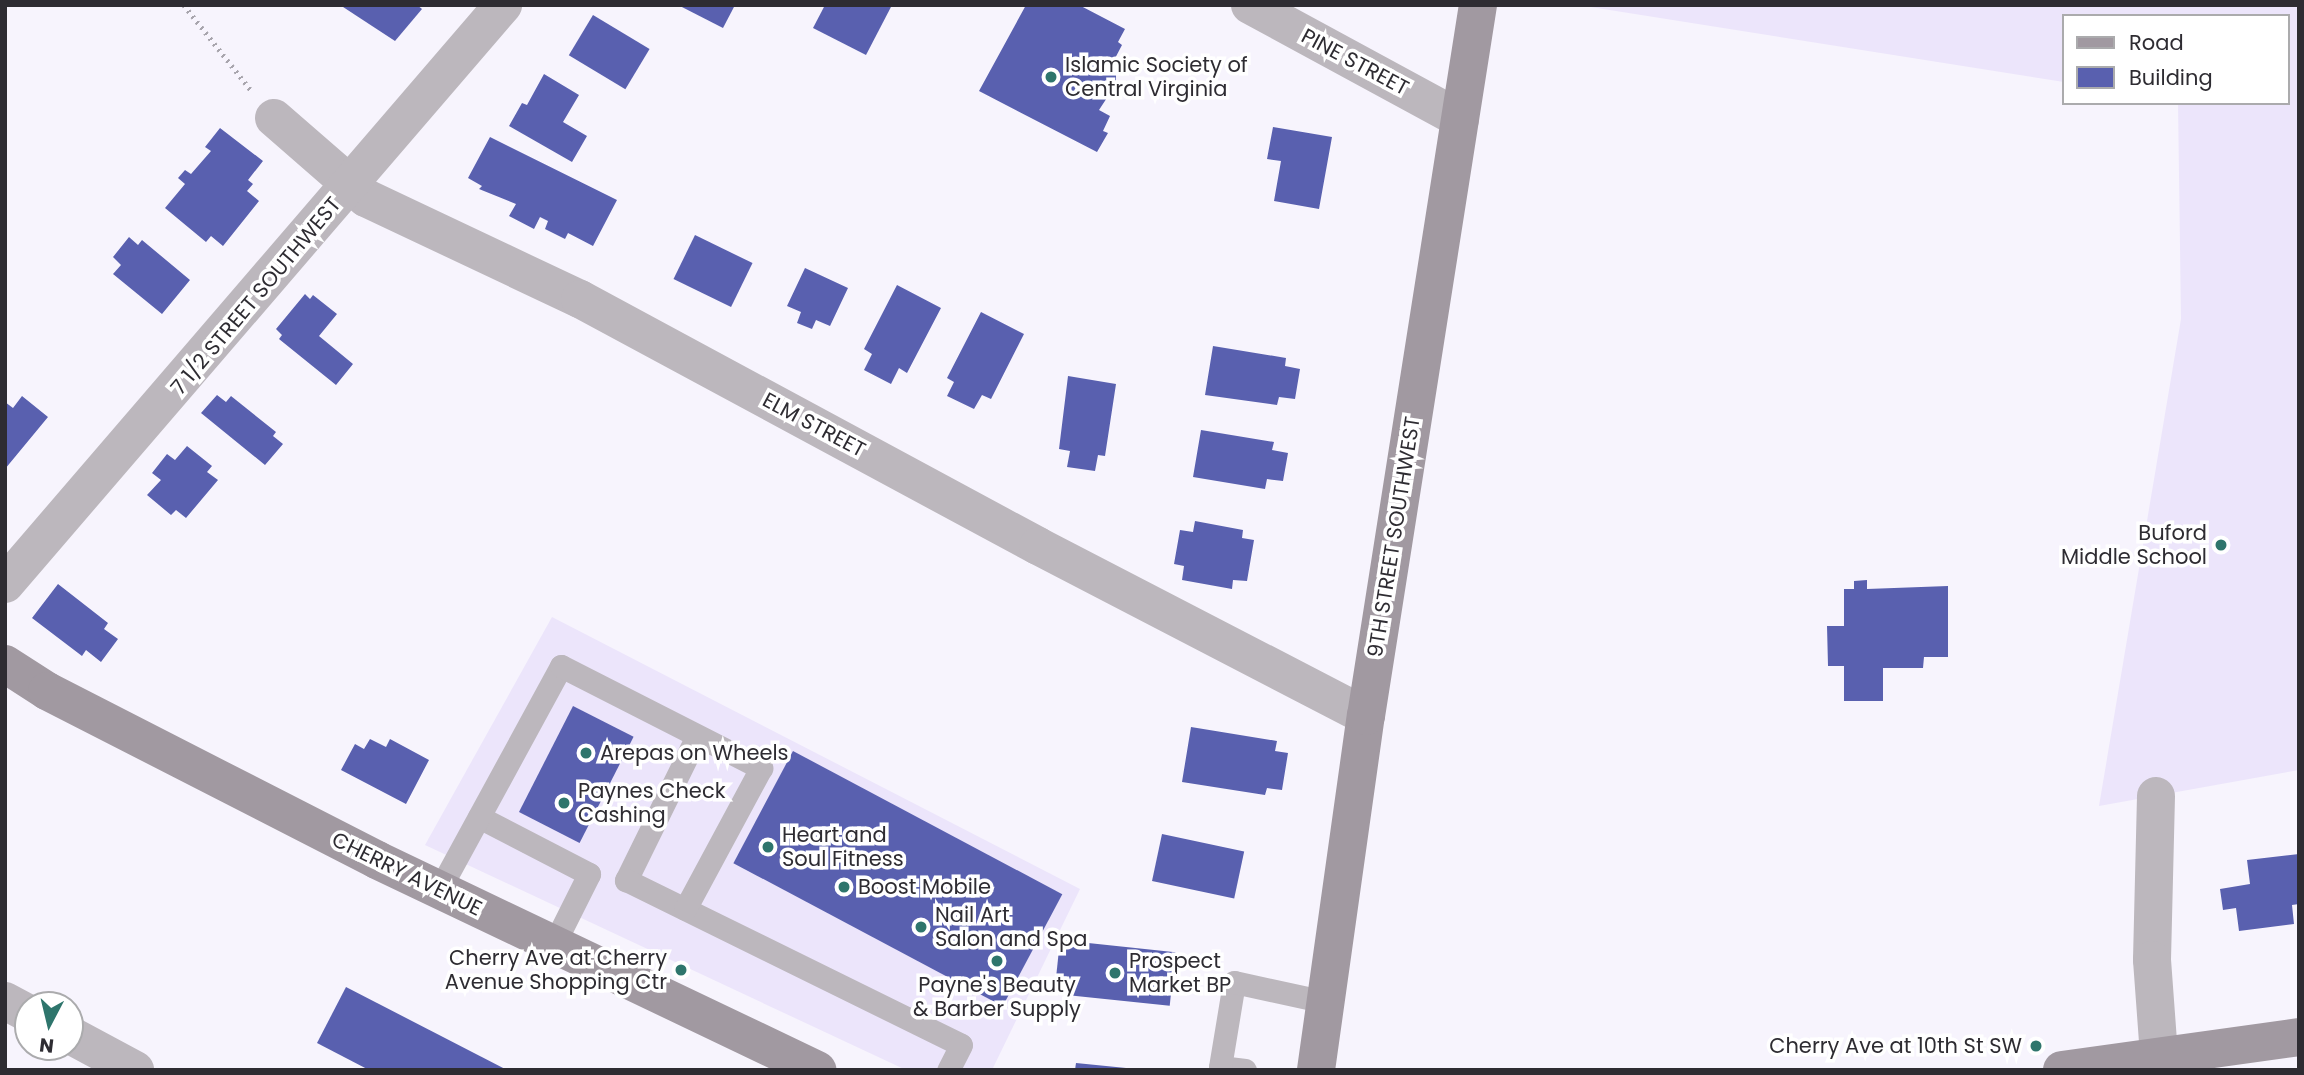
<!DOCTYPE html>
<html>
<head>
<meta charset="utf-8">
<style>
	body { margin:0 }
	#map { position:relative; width:2304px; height:1075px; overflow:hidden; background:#f7f4fd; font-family:Poppins,sans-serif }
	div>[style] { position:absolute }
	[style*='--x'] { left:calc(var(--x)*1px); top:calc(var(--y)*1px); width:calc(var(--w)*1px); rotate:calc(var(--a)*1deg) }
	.built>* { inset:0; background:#ece5fb }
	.building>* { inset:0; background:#5960af; transform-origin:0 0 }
	.path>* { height:4.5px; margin-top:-2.25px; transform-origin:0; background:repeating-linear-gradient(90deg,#a8a5ad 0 2px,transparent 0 7px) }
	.lane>* { height:23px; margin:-11.5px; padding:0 11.5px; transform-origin:11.5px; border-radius:11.5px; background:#bcb7bd }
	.street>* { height:38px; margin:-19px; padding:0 19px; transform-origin:19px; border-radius:19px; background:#bcb7bd }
	.secondary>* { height:38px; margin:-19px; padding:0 19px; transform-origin:19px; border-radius:19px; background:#a199a1 }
	.dots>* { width:19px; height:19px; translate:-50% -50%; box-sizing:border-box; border:4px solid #fff; border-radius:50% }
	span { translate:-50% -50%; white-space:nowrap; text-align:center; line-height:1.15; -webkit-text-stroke:7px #fff; paint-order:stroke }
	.street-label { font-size:21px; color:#2e2c32 }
	.poi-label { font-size:21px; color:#2e2c32 }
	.left { translate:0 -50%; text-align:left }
	.right { translate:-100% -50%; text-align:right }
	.frame { position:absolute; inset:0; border:7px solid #2e2c32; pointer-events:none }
	.legend { position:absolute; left:2062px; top:14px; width:228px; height:91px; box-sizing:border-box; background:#fff; border:2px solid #ababad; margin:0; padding:9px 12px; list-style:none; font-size:21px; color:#2e2c32 }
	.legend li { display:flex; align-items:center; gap:14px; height:35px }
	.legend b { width:35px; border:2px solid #ababad }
	.north { position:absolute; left:14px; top:991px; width:70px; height:70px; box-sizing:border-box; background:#fff; border:2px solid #ababad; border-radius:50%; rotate:187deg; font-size:19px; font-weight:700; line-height:28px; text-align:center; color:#2e2c32 }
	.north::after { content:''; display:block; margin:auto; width:24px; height:32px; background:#2e756c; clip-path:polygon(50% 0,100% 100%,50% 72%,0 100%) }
</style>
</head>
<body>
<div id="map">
	<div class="built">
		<div style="clip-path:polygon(1578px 5px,2299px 5px,2299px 770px,2099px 806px,2181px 319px,2178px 103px,2288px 103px,2288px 16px,2064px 16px,2064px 82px)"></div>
		<div style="clip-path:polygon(552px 617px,1080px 889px,992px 1070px,906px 1070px,425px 845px)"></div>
	</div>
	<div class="building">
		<div style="clip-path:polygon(340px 5px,417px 5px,422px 9px,395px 41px)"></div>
		<div style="clip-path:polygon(678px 5px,735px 5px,723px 28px)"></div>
		<div style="clip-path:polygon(825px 5px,892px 5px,866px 55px,813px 28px)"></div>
		<div style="clip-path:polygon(1026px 5px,1079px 5px,1125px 29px,1118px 42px,1122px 45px,1110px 68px,1116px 71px,1116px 84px,1099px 110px,1110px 116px,1103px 131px,1108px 133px,1097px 152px,979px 91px)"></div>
		<div style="left:593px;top:15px;width:66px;height:47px;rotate:31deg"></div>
		<div style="clip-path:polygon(544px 74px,579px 95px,563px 122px,587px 136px,572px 162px,509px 126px,522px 103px,527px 105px)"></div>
		<div style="clip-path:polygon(1273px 127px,1332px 137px,1319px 209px,1274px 201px,1281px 161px,1267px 159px)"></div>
		<div style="clip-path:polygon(220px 128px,263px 161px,248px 180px,253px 184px,247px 191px,259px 201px,223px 246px,211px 236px,206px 242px,165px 208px,185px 184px,178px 178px,185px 170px,191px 174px,211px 151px,205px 147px)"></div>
		<div style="clip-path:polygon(490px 137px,617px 200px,593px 246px,568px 233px,565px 239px,545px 229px,548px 221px,540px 217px,534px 229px,509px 216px,516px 204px,479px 189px,482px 186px,468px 178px)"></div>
		<div style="left:695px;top:235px;width:64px;height:49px;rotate:26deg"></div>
		<div style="clip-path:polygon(129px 237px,138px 245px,142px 240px,190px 280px,162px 314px,113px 274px,121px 265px,113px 257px)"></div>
		<div style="clip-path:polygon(805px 268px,848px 288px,830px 326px,816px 320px,812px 329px,797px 323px,801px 312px,787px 306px)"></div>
		<div style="clip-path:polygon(897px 285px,941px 308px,907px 373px,899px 368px,891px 384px,864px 370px,872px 354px,864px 349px)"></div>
		<div style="clip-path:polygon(305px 294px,310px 299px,313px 295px,337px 314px,319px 336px,353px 364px,336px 385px,279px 339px,282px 335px,276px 329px)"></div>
		<div style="clip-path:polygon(981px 312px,1024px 334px,991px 399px,982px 395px,974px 409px,947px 396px,954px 382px,947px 378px)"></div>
		<div style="clip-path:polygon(1213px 346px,1286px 358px,1285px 366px,1300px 369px,1295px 399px,1279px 397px,1277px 405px,1205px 395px)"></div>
		<div style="clip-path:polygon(1068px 376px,1116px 384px,1105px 456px,1098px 455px,1095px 471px,1067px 467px,1070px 451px,1059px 449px)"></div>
		<div style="clip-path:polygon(217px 395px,226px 402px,231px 396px,276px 432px,273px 436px,283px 444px,265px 465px,201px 413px)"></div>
		<div style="clip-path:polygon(22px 396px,48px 417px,5px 469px,5px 402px,13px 408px)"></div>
		<div style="clip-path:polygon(1201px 430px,1274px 442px,1272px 450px,1288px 453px,1283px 481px,1267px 479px,1265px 489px,1193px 477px)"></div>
		<div style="clip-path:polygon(187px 446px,212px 466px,207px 472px,218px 480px,186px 518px,176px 510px,171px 515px,147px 495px,161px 480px,152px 473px,167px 454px,175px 460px)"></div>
		<div style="clip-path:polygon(1195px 521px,1243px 530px,1242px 538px,1254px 540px,1247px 581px,1233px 580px,1232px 589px,1182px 580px,1184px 566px,1174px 564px,1180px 530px,1193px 532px)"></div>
		<div style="clip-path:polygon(1867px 580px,1867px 589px,1948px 586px,1948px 657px,1924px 657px,1923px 668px,1883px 668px,1883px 701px,1844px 701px,1844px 666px,1828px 666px,1827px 626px,1844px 626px,1844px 589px,1854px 589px,1854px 581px)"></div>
		<div style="clip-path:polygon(58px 584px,108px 623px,104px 629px,118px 639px,101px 662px,86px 650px,82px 656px,32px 618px)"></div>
		<div style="left:573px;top:706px;width:68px;height:119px;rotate:27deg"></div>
		<div style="clip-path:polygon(1191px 727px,1277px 741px,1275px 751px,1288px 753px,1282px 790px,1267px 788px,1265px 795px,1182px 782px)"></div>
		<div style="clip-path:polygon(370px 739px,386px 747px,390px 739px,429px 760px,406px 804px,341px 770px,355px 744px,364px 749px)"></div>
		<div style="left:793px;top:751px;width:305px;height:127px;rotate:28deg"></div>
		<div style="left:1162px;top:834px;width:84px;height:48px;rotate:12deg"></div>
		<div style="clip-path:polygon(2299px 854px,2299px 904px,2292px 905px,2294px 924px,2239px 931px,2236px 908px,2223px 910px,2220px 889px,2250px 884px,2247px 860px)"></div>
		<div style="left:1060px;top:940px;width:116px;height:54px;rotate:6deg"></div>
		<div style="clip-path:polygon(346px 987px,507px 1070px,369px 1070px,317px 1043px)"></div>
		<div style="clip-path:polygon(1076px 1063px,1126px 1068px,1126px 1070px,1075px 1070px)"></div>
	</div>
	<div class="path">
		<div style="--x:184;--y:5;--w:108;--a:51.8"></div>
	</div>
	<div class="lane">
		<div style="--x:697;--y:736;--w:161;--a:116.2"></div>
		<div style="--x:626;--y:880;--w:373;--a:26.2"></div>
		<div style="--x:961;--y:1045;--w:28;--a:117"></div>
		<div style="--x:479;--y:817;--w:124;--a:27.4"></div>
		<div style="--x:589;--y:874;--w:80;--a:116.6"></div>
		<div style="--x:439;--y:890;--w:255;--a:-61.4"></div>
		<div style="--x:561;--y:666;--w:225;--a:27"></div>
		<div style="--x:761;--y:768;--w:160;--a:118.3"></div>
		<div style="--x:1245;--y:1070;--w:25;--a:-173"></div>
		<div style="--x:1220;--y:1067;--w:86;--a:-80.6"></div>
		<div style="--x:1234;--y:982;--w:94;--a:12.3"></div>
	</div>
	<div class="street">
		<div style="--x:1250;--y:5;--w:239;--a:28.5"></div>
		<div style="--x:274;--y:118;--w:122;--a:41"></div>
		<div style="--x:366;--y:198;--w:237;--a:25.3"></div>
		<div style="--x:580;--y:299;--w:520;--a:28.34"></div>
		<div style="--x:1038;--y:546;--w:369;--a:27.4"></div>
		<div style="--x:5;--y:584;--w:764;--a:-49.3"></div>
		<div style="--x:2156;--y:796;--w:164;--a:91.4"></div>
		<div style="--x:2152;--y:960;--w:110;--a:85.8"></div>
		<div style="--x:5;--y:1001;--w:26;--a:28"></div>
		<div style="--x:70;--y:1035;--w:74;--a:28.3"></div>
	</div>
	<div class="secondary">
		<div style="--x:5;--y:664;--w:50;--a:32.7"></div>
		<div style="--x:47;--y:691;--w:371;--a:27.1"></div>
		<div style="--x:377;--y:860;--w:488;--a:25.5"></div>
		<div style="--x:1316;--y:1070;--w:358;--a:-82"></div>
		<div style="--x:1366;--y:716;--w:720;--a:-81.05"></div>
		<div style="--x:2062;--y:1070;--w:239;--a:-7.9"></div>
	</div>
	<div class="dots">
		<div style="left:1051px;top:77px;background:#2e756c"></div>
		<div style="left:2221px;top:545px;background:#2e756c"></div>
		<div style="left:586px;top:753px;background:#2e756c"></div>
		<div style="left:564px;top:803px;background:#2e756c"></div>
		<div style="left:768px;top:847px;background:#2e756c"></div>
		<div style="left:844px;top:887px;background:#2e756c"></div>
		<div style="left:921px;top:927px;background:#2e756c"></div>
		<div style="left:997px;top:961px;background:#2e756c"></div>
		<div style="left:681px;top:970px;background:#2e756c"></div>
		<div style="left:1115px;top:973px;background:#2e756c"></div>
		<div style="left:2036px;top:1046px;background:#2e756c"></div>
	</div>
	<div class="street-label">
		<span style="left:1355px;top:62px;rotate:28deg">PINE STREET</span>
		<span style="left:256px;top:296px;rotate:-50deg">7 1/2 STREET SOUTHWEST</span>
		<span style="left:814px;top:425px;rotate:28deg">ELM STREET</span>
		<span style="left:1394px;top:537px;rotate:-81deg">9TH STREET SOUTHWEST</span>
		<span style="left:407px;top:874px;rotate:26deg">CHERRY AVENUE</span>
	</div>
	<div class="poi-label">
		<span class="left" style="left:1065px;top:77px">Islamic Society of<br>Central Virginia</span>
		<span class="right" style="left:2207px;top:545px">Buford<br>Middle School</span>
		<span class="left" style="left:600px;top:753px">Arepas on Wheels</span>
		<span class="left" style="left:578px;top:803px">Paynes Check<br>Cashing</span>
		<span class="left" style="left:782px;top:847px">Heart and<br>Soul Fitness</span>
		<span class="left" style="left:858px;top:887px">Boost Mobile</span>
		<span class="left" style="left:935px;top:927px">Nail Art<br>Salon and Spa</span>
		<span class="right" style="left:667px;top:970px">Cherry Ave at Cherry<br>Avenue Shopping Ctr</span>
		<span class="left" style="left:1129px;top:973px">Prospect<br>Market BP</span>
		<span style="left:997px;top:997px">Payne's Beauty<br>&amp; Barber Supply</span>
		<span class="right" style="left:2022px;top:1046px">Cherry Ave at 10th St SW</span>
	</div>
	<div class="frame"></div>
	<ul class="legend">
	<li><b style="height:9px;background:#a199a1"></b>Road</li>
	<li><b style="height:19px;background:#5960af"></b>Building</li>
	</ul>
	<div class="north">N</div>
</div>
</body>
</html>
